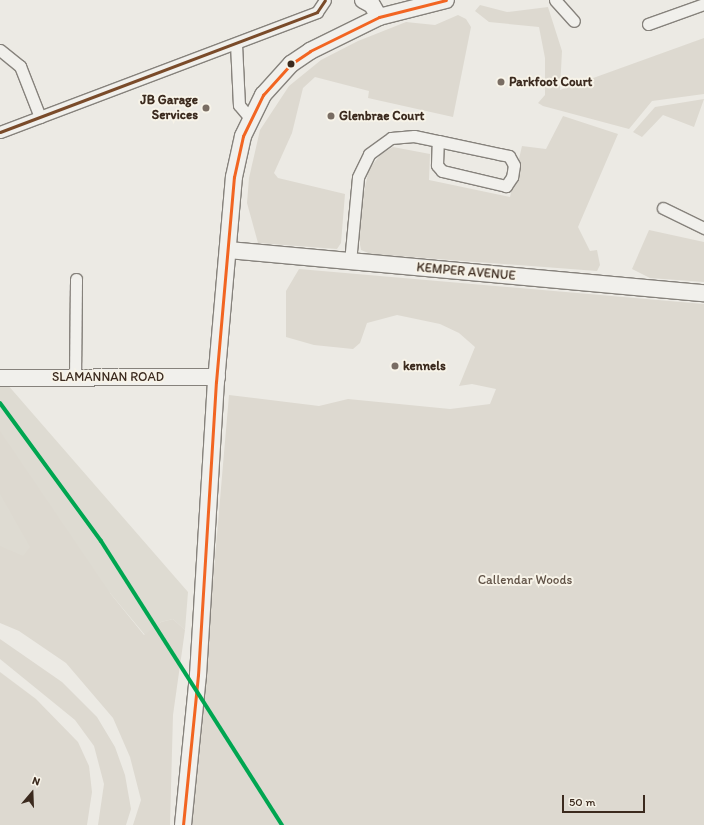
<!DOCTYPE html>
<html>
<head>
<meta charset="utf-8">
<style>
	body { margin:0 }
	#map { position:relative; width:704px; height:825px; overflow:hidden; background:#eceae4; font-family:Itim,sans-serif }
	div>[style] { position:absolute }
	[style*='--x'] { left:calc(var(--x)*1px); top:calc(var(--y)*1px); width:calc(var(--w)*1px); rotate:calc(var(--a)*1deg) }
	.built>* { inset:0; background:#dedbd2 }
	.green>* { inset:0; background:#ddd9d0 }
	.roads { filter:drop-shadow(1px 0 #86827c) drop-shadow(-1px 0 #86827c) drop-shadow(0 1px #86827c) drop-shadow(0 -1px #86827c) }
	.street>* { height:11px; margin:-5.5px; padding:0 5.5px; transform-origin:5.5px; border-radius:5.5px; background:#f1f0ec }
	.secondary>* { height:16px; margin:-8px; padding:0 8px; transform-origin:8px; border-radius:8px; background:#f1f0ec }
	.bus-1>* { height:3px; margin:-1.5px; padding:0 1.5px; transform-origin:1.5px; border-radius:1.5px; background:#f26522 }
	.bus-2>* { height:3px; margin:-1.5px; padding:0 1.5px; transform-origin:1.5px; border-radius:1.5px; background:#7a4b2a }
	.rail-1>* { height:4px; margin:-2px; padding:0 2px; transform-origin:2px; border-radius:2px; background:#00a651 }
	.dots>* { width:11px; height:11px; translate:-50% -50%; box-sizing:border-box; border:2px solid #f7f3e8; border-radius:50% }
	span { translate:-50% -50%; white-space:nowrap; text-align:center; line-height:1.15; -webkit-text-stroke:4px #f7f3e8; paint-order:stroke }
	.poi-label { font-size:13px; color:#3b2a1e; font-weight:700 }
	.left { translate:0 -50%; text-align:left }
	.right { translate:-100% -50%; text-align:right }
	.street-label { font-size:13px; color:#3b2a1e }
	.park-label { font-size:13px; color:#605246 }
	.north { position:absolute; left:12px; top:773px; width:40px; height:40px; -webkit-text-stroke:3px #f7f3e8; paint-order:stroke; rotate:19deg; font-size:11px; font-weight:700; line-height:16px; text-align:center; color:#3b2a1e }
	.north::after { content:''; display:block; margin:auto; width:14px; height:18px; background:#3b2a1e; clip-path:polygon(50% 0,100% 100%,50% 72%,0 100%) }
	.scale { position:absolute; left:562px; top:795px; width:83px; height:18px; box-sizing:border-box; border:2px solid #3b2a1e; border-top:0; padding-left:5px; font-size:12px; line-height:14px; white-space:nowrap; color:#3b2a1e; -webkit-text-stroke:3px #f7f3e8; paint-order:stroke }
</style>
</head>
<body>
<div id="map">
	<div class="built">
		<div style="clip-path:polygon(0 376px,188px 592px,185px 630px,173px 619px,161px 622px,145px 635px,110px 593px,0 564px)"></div>
	</div>
	<div class="green">
		<div style="clip-path:polygon(480px 5px,507px 12px,548px 7px,562px 51px,560px 90px,704px 38px,704px 94px,652px 101px,629px 129px,543px 106px,538px 103px,545px 95px,545px 58px,539px 27px,489px 22px,475px 11px)"></div>
		<div style="clip-path:polygon(458px 15px,466px 19px,471px 27px,453px 117px,368px 98px,369px 91px,315px 77px,303px 88px,292px 133px,274px 173px,278px 178px,345px 194px,341px 243px,337px 249px,258px 243px,247px 203px,249px 178px,260px 130px,289px 86px,321px 60px,358px 41px,406px 22px,435px 25px)"></div>
		<div style="clip-path:polygon(704px 99px,694px 127px,663px 115px,642px 137px,633px 132px,655px 107px)"></div>
		<div style="clip-path:polygon(563px 116px,618px 134px,578px 227px,590px 251px,597px 250px,600px 265px,597px 271px,371px 254px,361px 250px,358px 234px,360px 210px,369px 169px,381px 154px,393px 147px,430px 154px,429px 180px,510px 197px,522px 146px,546px 149px)"></div>
		<div style="clip-path:polygon(649px 230px,704px 242px,704px 282px,650px 278px,632px 269px)"></div>
		<div style="clip-path:polygon(299px 269px,704px 304px,704px 825px,192px 825px,229px 395px,319px 406px,348px 399px,450px 409px,490px 404px,496px 389px,472px 384px,459px 386px,475px 347px,459px 333px,440px 324px,397px 315px,367px 323px,360px 343px,353px 349px,314px 345px,286px 337px,286px 291px)"></div>
		<div style="clip-path:polygon(0 431px,110px 593px,144px 635px,161px 622px,173px 619px,185px 630px,173px 715px,170px 825px,133px 825px,141px 800px,130px 757px,113px 718px,66px 663px,19px 631px,0 623px,0 546px,23px 556px,30px 547px,0 494px)"></div>
		<div style="clip-path:polygon(0 639px,62px 682px,97px 717px,115px 747px,125px 775px,131px 809px,126px 825px,98px 825px,104px 784px,94px 746px,75px 720px,0 659px)"></div>
		<div style="clip-path:polygon(0 672px,36px 699px,78px 742px,89px 766px,92px 792px,87px 825px,0 825px)"></div>
	</div>
	<div class="roads">
		<div class="street">
			<div style="--x:555;--y:0;--w:28;--a:48"></div>
			<div style="--x:648;--y:24;--w:59;--a:-19.7"></div>
			<div style="--x:236;--y:44;--w:61;--a:87.2"></div>
			<div style="--x:239;--y:105;--w:17;--a:50"></div>
			<div style="--x:0;--y:50;--w:26;--a:39"></div>
			<div style="--x:20;--y:66;--w:55;--a:68.6"></div>
			<div style="--x:0;--y:132;--w:339;--a:-20.7"></div>
			<div style="--x:317;--y:12;--w:14;--a:-56"></div>
			<div style="--x:663;--y:208;--w:46;--a:26"></div>
			<div style="--x:350;--y:262;--w:85;--a:-84.6"></div>
			<div style="--x:358;--y:177;--w:25;--a:-64"></div>
			<div style="--x:369;--y:154;--w:27;--a:-36"></div>
			<div style="--x:391;--y:138;--w:23;--a:-5"></div>
			<div style="--x:414;--y:136;--w:25;--a:12"></div>
			<div style="--x:438;--y:141;--w:62;--a:12"></div>
			<div style="--x:499;--y:154;--w:10;--a:11"></div>
			<div style="--x:509;--y:156;--w:10;--a:61"></div>
			<div style="--x:514;--y:165;--w:12;--a:99"></div>
			<div style="--x:512;--y:177;--w:11;--a:124"></div>
			<div style="--x:506;--y:186;--w:66;--a:-166.8"></div>
			<div style="--x:442;--y:171;--w:8;--a:-130"></div>
			<div style="--x:437;--y:165;--w:24;--a:-88"></div>
			<div style="--x:75;--y:377;--w:98;--a:-89.4"></div>
		</div>
		<div class="secondary">
			<div style="--x:363;--y:0;--w:10;--a:29"></div>
			<div style="--x:372;--y:5;--w:14;--a:60"></div>
			<div style="--x:228;--y:250;--w:478;--a:5.2"></div>
			<div style="--x:0;--y:378;--w:217;--a:-0.3"></div>
			<div style="--x:183;--y:825;--w:151;--a:-84.3"></div>
			<div style="--x:198;--y:675;--w:294;--a:-86.5"></div>
			<div style="--x:216;--y:382;--w:206;--a:-85"></div>
			<div style="--x:234;--y:177;--w:42;--a:-77.6"></div>
			<div style="--x:243;--y:136;--w:46;--a:-64"></div>
			<div style="--x:263;--y:95;--w:42;--a:-47.9"></div>
			<div style="--x:291;--y:64;--w:23;--a:-34"></div>
			<div style="--x:310;--y:51;--w:77;--a:-26.2"></div>
			<div style="--x:379;--y:17;--w:69;--a:-14.2"></div>
		</div>
	</div>
	<div class="bus-1">
		<div style="--x:183;--y:825;--w:151;--a:-84.3"></div>
		<div style="--x:198;--y:675;--w:294;--a:-86.5"></div>
		<div style="--x:216;--y:382;--w:206;--a:-85"></div>
		<div style="--x:234;--y:177;--w:42;--a:-77.6"></div>
		<div style="--x:243;--y:136;--w:46;--a:-64"></div>
		<div style="--x:263;--y:95;--w:42;--a:-47.9"></div>
		<div style="--x:291;--y:64;--w:23;--a:-34"></div>
		<div style="--x:310;--y:51;--w:77;--a:-26.2"></div>
		<div style="--x:379;--y:17;--w:69;--a:-14.2"></div>
	</div>
	<div class="bus-2">
		<div style="--x:0;--y:132;--w:339;--a:-20.7"></div>
		<div style="--x:317;--y:12;--w:14;--a:-56"></div>
	</div>
	<div class="rail-1">
		<div style="--x:0;--y:403;--w:171;--a:53.8"></div>
		<div style="--x:101;--y:541;--w:337;--a:57.5"></div>
	</div>
	<div class="dots">
		<div style="left:291px;top:64px;background:#3b2a1e"></div>
		<div style="left:501px;top:82px;background:#796d63"></div>
		<div style="left:206px;top:108px;background:#796d63"></div>
		<div style="left:331px;top:116px;background:#796d63"></div>
		<div style="left:395px;top:366px;background:#796d63"></div>
	</div>
	<div class="poi-label">
		<span class="left" style="left:509px;top:82px">Parkfoot Court</span>
		<span class="right" style="left:198px;top:108px">JB Garage<br>Services</span>
		<span class="left" style="left:339px;top:116px">Glenbrae Court</span>
		<span class="left" style="left:403px;top:366px">kennels</span>
	</div>
	<div class="street-label">
		<span style="left:466px;top:272px;rotate:5deg">KEMPER AVENUE</span>
		<span style="left:108px;top:377px">SLAMANNAN ROAD</span>
	</div>
	<div class="park-label">
		<span style="left:525px;top:580px">Callendar Woods</span>
	</div>
	<div class="north">N</div>
	<div class="scale">50 m</div>
</div>
</body>
</html>
